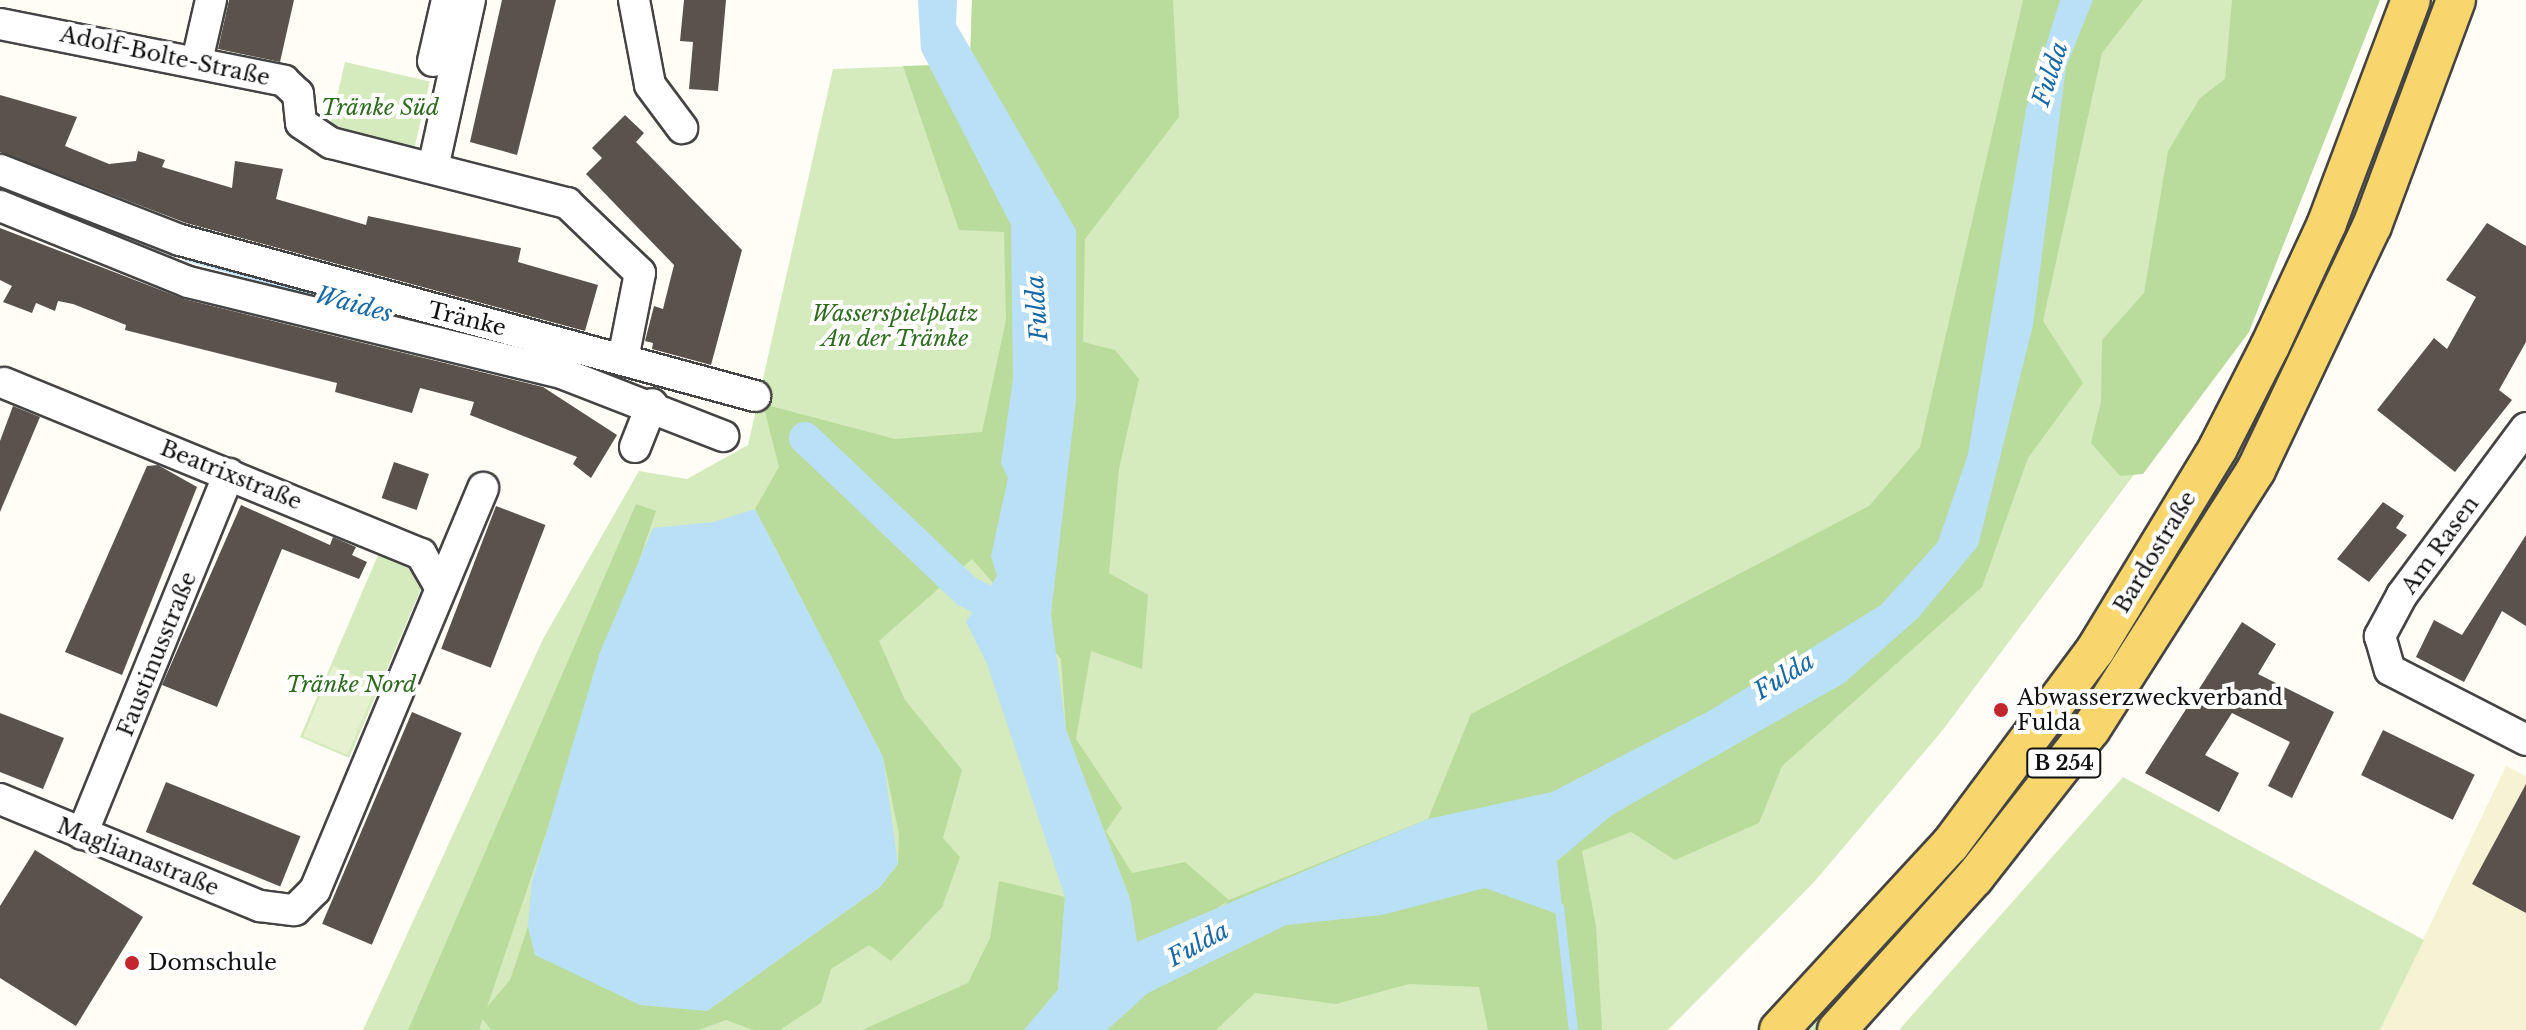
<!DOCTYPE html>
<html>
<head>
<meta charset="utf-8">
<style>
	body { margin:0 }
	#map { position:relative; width:2526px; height:1030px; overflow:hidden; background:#fffdf5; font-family:"Libre Baskerville",serif }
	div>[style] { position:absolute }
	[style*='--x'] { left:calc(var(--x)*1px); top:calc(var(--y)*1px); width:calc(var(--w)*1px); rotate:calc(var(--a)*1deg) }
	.farmland>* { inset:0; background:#f6f3d4 }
	.green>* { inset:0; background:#d5ebbd; transform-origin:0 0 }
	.forest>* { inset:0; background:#b9dc9c }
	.pitch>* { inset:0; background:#e6f2cf; transform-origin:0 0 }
	.water>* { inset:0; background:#b9e0f7 }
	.stream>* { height:9px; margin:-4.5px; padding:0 4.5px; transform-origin:4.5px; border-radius:4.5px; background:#b9e0f7 }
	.canal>* { height:32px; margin:-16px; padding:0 16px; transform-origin:16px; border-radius:16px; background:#b9e0f7 }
	.building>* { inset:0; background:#5a524d; transform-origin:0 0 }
	.roads { filter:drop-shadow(2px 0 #444) drop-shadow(-2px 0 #444) drop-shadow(0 2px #444) drop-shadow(0 -2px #444) }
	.minor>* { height:30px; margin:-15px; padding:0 15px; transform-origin:15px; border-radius:15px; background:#fff }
	.major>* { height:38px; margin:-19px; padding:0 19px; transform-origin:19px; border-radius:19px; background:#f9d66b }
	.dots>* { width:22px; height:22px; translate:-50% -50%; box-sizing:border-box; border:4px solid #fff; border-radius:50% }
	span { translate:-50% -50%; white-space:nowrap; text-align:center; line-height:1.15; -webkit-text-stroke:8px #fff; paint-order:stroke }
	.shield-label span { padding:2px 6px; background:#fff; border:2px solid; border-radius:6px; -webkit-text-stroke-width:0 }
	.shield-label { font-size:20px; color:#111; font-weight:700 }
	.street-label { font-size:22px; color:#111 }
	.park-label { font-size:22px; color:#2f6b1f; font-style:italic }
	.poi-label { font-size:22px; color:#111 }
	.left { translate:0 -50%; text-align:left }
	.water-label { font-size:24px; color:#1768a6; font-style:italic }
</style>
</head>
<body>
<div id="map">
	<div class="farmland">
		<div style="clip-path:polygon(2506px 766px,2526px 776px,2526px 1030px,2380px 1030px)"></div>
	</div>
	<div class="green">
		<div style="clip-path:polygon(972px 0,2372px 0,2237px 337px,1942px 731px,1815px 881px,1668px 1030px,363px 1030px,543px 639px,639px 471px,687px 479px,748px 445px,833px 69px,970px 64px)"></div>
		<div style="clip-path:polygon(2429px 0,2438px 0,2358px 218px,2255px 434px,2198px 536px,2190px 531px,2248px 429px,2349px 214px)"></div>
		<div style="left:345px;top:62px;width:87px;height:74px;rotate:13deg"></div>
		<div style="clip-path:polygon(378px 555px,410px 569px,421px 589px,349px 758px,300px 737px)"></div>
		<div style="clip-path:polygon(2170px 565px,2179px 570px,2093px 700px,1923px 916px,1817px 1030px,1803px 1030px,2011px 795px)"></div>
		<div style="clip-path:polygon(2123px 777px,2424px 940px,2380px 1030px,1899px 1030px)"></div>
	</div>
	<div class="forest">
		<div style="clip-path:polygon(972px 0,1173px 0,1179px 117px,1085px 239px,1083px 342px,1115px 350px,1139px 379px,1119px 469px,1109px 573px,1148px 595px,1142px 669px,1091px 651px,1076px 739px,1122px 808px,1106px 831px,1132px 873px,1185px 862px,1229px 900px,1428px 819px,1471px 714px,1869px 506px,1920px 447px,2023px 0,2143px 0,2102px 53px,2043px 321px,2083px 383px,2028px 458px,1982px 587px,1782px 766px,1759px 823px,1675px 860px,1631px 832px,1582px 851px,1596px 926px,1602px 1030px,1488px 1030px,1479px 987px,1409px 984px,1336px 1004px,1255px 993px,1216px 1030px,1107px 1030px,1229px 900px,1199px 921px,1137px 943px,1130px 899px,1066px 730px,1061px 659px,972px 559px,879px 641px,905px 700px,962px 770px,943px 838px,960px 857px,942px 907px,891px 961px,869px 945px,831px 969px,821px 1003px,780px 1030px,753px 1030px,726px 1020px,698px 1030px,491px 1030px,483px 1019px,479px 1030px,408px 1030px,636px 504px,656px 511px,487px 1007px,510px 980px,528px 926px,535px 955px,707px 1011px,880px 887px,898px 864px,899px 834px,883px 757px,755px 509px,779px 467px,763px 404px,895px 439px,982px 432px,1006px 320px,1004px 232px,959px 230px,903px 66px,970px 64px)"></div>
		<div style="clip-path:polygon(2232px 0,2380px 0,2249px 332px,2143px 474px,2120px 476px,2091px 443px,2101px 401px,2102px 340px,2144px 293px,2168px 151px,2200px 98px,2225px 79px)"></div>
		<div style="clip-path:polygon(999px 881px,1065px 897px,1058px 990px,1024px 1030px,862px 1030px,968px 983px,990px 938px)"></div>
	</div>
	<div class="pitch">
		<div style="left:333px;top:666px;width:48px;height:76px;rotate:23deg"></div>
	</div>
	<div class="water">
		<div style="clip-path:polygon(918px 0,957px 0,956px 24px,1076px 230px,1076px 400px,1051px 614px,1066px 730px,1130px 899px,1137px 942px,1428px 819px,1552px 792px,1709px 711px,1881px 605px,1938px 542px,1968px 454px,2026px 109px,2060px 0,2093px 0,2066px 67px,2033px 325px,1978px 546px,1918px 618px,1844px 683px,1612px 815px,1557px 861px,1563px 916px,1485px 888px,1382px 915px,1286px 925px,1148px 993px,1107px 1030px,1024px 1030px,1058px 990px,1065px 897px,987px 664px,966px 622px,997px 576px,991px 556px,1008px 478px,1001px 463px,1013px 379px,1011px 225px,921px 50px)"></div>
		<div style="clip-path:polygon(755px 509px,883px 757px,898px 864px,880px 887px,707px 1011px,640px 1005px,535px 955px,528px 926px,532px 881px,600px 652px,653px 528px,714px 522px)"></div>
	</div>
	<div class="stream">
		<div style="--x:186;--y:256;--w:349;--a:15.5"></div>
		<div style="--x:1559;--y:907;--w:124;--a:83.5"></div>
	</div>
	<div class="canal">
		<div style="--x:805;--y:438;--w:222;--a:43.5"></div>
		<div style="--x:966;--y:591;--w:59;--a:27"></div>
	</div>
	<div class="building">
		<div style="clip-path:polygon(294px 0,280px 62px,218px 49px,229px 0)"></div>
		<div style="clip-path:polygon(502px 0,556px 0,517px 155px,470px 142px)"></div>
		<div style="clip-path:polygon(684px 0,726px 0,718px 91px,689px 89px,693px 42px,680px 41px)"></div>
		<div style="clip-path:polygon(0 95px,77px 117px,65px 146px,109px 164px,136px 161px,138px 151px,165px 160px,162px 167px,232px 188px,235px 161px,283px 169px,276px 199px,366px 225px,368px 216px,521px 248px,518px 262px,598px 285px,585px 331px,186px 223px,0 152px)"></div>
		<div style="clip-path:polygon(625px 115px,644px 133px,636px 142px,742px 250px,711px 365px,652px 349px,653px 343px,645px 341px,654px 306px,663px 309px,674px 265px,586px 174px,602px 158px,592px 148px)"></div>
		<div style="clip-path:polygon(2487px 223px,2526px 246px,2526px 342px,2499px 390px,2512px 400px,2455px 472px,2377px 410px,2434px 338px,2447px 349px,2476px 297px,2446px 280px)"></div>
		<div style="clip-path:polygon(0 228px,184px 299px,543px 387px,617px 435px,591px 478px,573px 464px,577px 457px,470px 415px,474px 402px,420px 388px,412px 413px,335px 392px,337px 383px,125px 330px,126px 325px,73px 304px,58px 301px,55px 311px,36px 303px,32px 313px,3px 302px,12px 286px,0 280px)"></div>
		<div style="clip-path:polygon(13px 406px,40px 417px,0 512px,0 441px)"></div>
		<div style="left:394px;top:462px;width:37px;height:38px;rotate:19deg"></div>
		<div style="clip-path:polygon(158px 465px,197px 487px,122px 675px,65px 652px,147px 466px)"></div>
		<div style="clip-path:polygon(2383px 502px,2404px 516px,2396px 528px,2407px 535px,2369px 582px,2337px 559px)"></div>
		<div style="clip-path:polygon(241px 505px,330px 545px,333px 537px,356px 547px,352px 555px,367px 562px,359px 579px,282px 549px,217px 707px,162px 685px)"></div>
		<div style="left:496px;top:506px;width:53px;height:153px;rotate:21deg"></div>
		<div style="clip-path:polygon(2526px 535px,2526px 626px,2502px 611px,2464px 682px,2416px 657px,2434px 620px,2462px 635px)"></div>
		<div style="clip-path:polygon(2242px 622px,2276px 644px,2258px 674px,2334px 712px,2292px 798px,2268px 786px,2290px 742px,2232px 713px,2205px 755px,2239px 773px,2219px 812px,2145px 773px)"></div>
		<div style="left:412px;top:712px;width:54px;height:230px;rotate:23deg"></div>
		<div style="clip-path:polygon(0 713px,64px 738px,43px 789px,0 772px)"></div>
		<div style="left:2383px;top:730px;width:102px;height:50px;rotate:26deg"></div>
		<div style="left:166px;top:782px;width:145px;height:54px;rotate:22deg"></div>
		<div style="clip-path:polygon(2526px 784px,2526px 913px,2472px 884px)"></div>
		<div style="clip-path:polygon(35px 850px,143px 917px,76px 1026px,0 978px,0 906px)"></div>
	</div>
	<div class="roads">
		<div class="minor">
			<div style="--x:634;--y:0;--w:86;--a:79.3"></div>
			<div style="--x:650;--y:85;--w:54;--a:53.3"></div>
			<div style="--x:0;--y:24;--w:290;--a:11.3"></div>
			<div style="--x:284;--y:81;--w:19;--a:43"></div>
			<div style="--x:298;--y:94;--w:29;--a:84"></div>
			<div style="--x:301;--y:123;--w:36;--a:34"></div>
			<div style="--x:331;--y:143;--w:244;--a:14.3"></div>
			<div style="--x:567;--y:203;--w:101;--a:43.8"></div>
			<div style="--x:640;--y:273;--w:88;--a:101.2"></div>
			<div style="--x:197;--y:61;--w:63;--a:-77.1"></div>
			<div style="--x:433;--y:61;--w:63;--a:-77.1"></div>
			<div style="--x:433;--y:168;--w:172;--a:-77.6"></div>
			<div style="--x:0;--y:170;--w:193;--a:21.3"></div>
			<div style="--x:180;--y:240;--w:596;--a:15.18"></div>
			<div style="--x:0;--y:206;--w:203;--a:22"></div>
			<div style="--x:188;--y:282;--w:387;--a:13.7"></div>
			<div style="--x:564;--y:374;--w:171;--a:21.3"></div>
			<div style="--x:4;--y:383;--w:451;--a:22.3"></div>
			<div style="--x:421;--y:554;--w:39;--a:60"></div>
			<div style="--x:2526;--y:428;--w:208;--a:126.6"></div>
			<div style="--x:2402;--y:595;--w:47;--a:118.2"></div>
			<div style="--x:2380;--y:636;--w:35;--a:74"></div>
			<div style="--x:2390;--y:670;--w:153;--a:27.2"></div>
			<div style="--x:635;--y:447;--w:46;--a:-68.4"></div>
			<div style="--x:0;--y:799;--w:281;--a:22.4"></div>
			<div style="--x:260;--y:906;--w:35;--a:7"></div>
			<div style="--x:295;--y:910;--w:28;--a:-45"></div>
			<div style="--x:315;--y:890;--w:436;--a:-67.3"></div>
			<div style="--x:82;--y:834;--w:389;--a:-67.8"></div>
		</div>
		<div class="major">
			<div style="--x:1779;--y:1030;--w:252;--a:-47.3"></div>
			<div style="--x:1950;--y:845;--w:244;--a:-53.3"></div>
			<div style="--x:2096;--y:649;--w:235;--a:-58.7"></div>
			<div style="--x:2218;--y:448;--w:114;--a:-63"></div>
			<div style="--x:2270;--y:346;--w:136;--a:-65.1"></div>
			<div style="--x:2327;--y:223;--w:238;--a:-69.4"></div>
			<div style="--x:1837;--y:1030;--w:205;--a:-48"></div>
			<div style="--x:1974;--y:878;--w:189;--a:-51.9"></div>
			<div style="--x:2091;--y:729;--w:307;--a:-57.5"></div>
			<div style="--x:2256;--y:470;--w:270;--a:-64.6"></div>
			<div style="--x:2372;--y:226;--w:241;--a:-69.6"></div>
		</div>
	</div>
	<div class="dots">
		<div style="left:2001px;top:710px;background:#c4262e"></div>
		<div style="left:132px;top:963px;background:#c4262e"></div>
	</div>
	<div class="shield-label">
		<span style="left:2064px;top:763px">B 254</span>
	</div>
	<div class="street-label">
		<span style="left:165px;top:56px;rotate:12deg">Adolf-Bolte-Straße</span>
		<span style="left:467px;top:319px;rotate:14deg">Tränke</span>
		<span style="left:231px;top:475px;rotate:22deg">Beatrixstraße</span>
		<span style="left:2440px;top:545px;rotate:-54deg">Am Rasen</span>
		<span style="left:2155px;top:552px;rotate:-59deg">Bardostraße</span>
		<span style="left:157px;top:654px;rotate:-68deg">Faustinusstraße</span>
		<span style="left:138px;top:857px;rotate:22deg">Maglianastraße</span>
	</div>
	<div class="park-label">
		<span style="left:380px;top:108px">Tränke Süd</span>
		<span style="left:895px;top:326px">Wasserspielplatz<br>An der Tränke</span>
		<span style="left:351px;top:685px">Tränke Nord</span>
	</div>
	<div class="poi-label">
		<span class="left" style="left:2017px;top:710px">Abwasserzweckverband<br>Fulda</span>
		<span class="left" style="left:148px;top:963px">Domschule</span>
	</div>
	<div class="water-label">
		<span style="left:2050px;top:74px;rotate:-72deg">Fulda</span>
		<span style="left:354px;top:304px;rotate:15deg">Waides</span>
		<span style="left:1037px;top:308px;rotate:-94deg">Fulda</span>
		<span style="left:1784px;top:676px;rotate:-32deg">Fulda</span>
		<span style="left:1198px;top:944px;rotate:-29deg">Fulda</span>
	</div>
</div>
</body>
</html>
